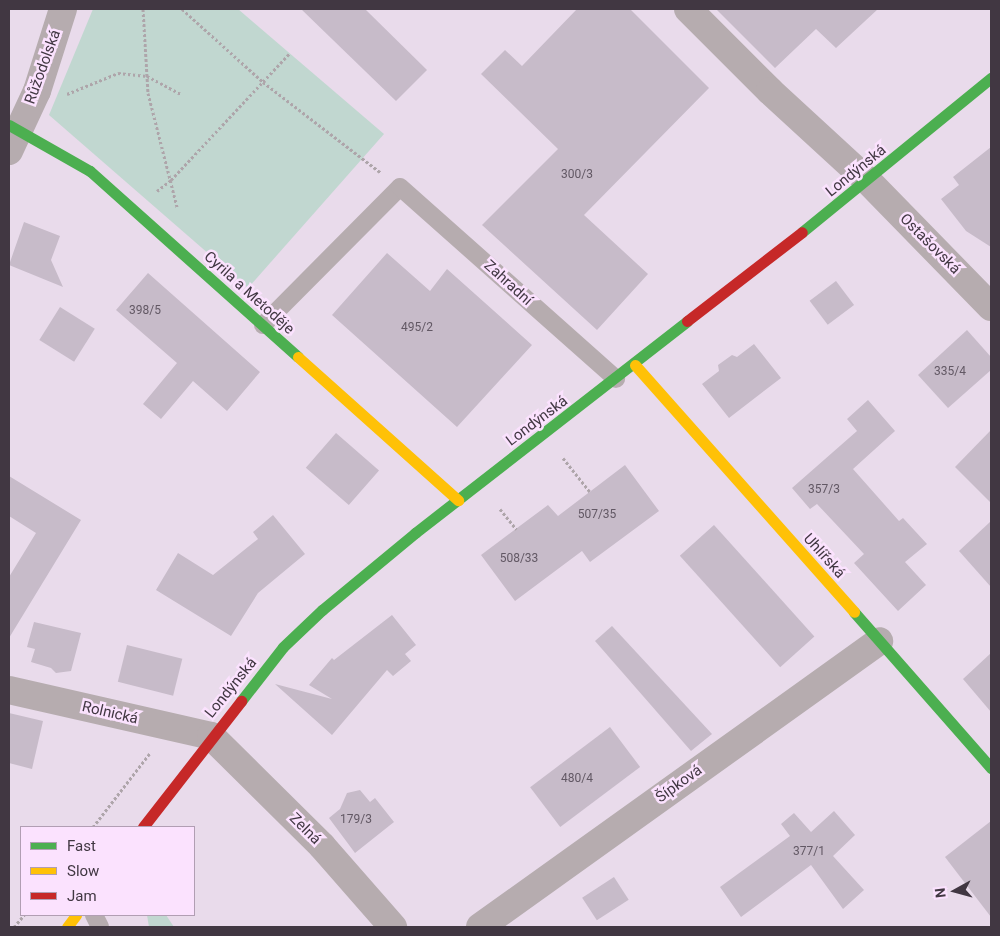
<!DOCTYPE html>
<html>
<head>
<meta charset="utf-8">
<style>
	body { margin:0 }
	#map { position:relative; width:1000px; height:936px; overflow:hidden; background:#e9dbeb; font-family:Roboto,sans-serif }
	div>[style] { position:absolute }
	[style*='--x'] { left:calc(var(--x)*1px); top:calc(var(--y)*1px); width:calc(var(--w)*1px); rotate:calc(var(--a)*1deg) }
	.green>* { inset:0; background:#c1d7d0 }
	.building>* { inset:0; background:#c7bbc9; transform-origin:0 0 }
	.path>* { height:3px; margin-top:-1.5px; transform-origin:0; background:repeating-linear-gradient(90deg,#aea5aa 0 2.5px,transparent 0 5px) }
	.lane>* { height:18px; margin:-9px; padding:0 9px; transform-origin:9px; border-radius:9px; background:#b6acaf }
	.street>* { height:28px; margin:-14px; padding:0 14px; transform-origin:14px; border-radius:14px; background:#b6acaf }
	.fast>* { height:11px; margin:-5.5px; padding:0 5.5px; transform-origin:5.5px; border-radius:5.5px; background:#4caf50 }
	.slow>* { height:11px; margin:-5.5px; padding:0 5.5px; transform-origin:5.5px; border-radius:5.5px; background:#ffc107 }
	.jam>* { height:11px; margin:-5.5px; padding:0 5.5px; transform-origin:5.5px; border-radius:5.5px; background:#c62828 }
	span { translate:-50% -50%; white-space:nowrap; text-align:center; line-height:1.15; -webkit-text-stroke:5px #fbe2fe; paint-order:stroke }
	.number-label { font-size:12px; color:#625864 }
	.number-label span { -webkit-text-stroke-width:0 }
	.street-label { font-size:15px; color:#413742 }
	.frame { position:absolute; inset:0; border:10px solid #413742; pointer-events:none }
	.legend { position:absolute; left:20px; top:826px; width:175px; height:90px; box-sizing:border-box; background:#fbe2fe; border:1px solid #b19eb3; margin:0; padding:6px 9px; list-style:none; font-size:15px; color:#413742 }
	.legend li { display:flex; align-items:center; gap:10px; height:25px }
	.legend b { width:25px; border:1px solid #b19eb3 }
	.north { position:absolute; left:930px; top:866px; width:50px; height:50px; -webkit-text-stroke:4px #fbe2fe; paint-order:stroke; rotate:263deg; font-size:14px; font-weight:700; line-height:20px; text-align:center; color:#413742 }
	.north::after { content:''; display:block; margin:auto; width:18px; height:22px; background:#413742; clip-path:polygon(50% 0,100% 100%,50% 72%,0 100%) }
</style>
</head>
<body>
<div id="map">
	<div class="green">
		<div style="clip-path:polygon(93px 9px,238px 9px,384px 134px,248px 288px,49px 115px)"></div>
		<div style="clip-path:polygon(147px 915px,166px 915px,174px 927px,149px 927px)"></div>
	</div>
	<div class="building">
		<div style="clip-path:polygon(301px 9px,365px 9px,427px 70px,396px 101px)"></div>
		<div style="clip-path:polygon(577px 9px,630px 9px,709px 88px,584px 215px,648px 274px,597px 330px,482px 225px,558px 149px,481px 74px,505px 50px,522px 66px)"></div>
		<div style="clip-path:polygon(716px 9px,878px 9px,836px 48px,816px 29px,775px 68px)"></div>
		<div style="clip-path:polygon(991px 147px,991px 247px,966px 231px,941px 199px,959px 185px,953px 177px)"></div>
		<div style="clip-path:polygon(24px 222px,60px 236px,51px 260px,63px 287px,9px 265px)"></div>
		<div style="clip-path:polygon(387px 253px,430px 291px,447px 269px,532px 345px,457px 427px,332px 315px)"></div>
		<div style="clip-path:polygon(148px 273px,260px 372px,227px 411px,193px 381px,161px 419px,143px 404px,177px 363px,116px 310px)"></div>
		<div style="left:836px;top:281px;width:30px;height:33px;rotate:53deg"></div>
		<div style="left:60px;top:307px;width:41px;height:39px;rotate:32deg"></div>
		<div style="clip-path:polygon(967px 330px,991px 357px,991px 370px,948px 408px,918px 375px)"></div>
		<div style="clip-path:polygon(754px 344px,781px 378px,729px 418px,702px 384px,719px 371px,718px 365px,732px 355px,737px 357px)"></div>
		<div style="clip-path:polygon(868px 400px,895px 431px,853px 469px,899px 521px,903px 518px,927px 544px,905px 562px,926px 585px,898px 611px,854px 563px,864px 554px,817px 504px,810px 509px,792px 488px,857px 431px,847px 419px)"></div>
		<div style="clip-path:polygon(991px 430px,991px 503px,955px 467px)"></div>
		<div style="left:336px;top:433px;width:57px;height:46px;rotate:41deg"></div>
		<div style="clip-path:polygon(625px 465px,659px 511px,590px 562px,582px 551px,515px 601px,481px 555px,548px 505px,558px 516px)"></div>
		<div style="clip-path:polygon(9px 476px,81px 520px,9px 638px,9px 577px,36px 533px,9px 516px)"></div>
		<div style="clip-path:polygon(273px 515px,305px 554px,258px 593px,231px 636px,156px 590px,178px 553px,213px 575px,258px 539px,253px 532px)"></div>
		<div style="clip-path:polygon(991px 521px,991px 587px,959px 551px)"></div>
		<div style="left:714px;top:525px;width:150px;height:46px;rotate:48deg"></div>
		<div style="clip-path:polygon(392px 615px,416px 645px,405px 654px,411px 661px,393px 676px,387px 670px,332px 735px,275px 684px,332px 699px,309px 685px,332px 658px,334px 660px)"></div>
		<div style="clip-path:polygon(34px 622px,81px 633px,71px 671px,56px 673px,51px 668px,31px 662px,35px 649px,27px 647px)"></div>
		<div style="clip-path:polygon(612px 626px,712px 734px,691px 751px,595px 641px)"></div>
		<div style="left:127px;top:645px;width:57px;height:38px;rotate:14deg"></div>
		<div style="clip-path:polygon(991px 653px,991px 712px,963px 679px)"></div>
		<div style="clip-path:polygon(9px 713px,43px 721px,32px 769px,9px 763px)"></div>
		<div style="left:610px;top:727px;width:50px;height:100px;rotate:53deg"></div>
		<div style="clip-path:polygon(360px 790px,370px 802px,375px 798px,394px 822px,355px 853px,329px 818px,340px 809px,347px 793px)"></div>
		<div style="clip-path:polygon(834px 811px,855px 835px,833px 856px,864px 890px,843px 909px,811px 865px,741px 917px,720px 887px,790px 836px,781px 824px,794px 813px,811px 832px)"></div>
		<div style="clip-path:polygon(991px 821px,991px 917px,945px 857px)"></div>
		<div style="left:614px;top:877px;width:27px;height:38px;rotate:57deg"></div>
	</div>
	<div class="path">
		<div style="--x:143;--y:9;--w:84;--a:86.6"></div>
		<div style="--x:148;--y:93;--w:118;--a:75.7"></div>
		<div style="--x:182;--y:9;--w:109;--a:42"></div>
		<div style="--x:263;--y:82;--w:148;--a:37.6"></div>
		<div style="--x:67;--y:94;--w:55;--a:-22.4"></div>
		<div style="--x:118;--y:73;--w:29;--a:6"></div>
		<div style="--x:147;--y:76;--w:38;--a:28"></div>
		<div style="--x:157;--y:191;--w:18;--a:-38"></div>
		<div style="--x:171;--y:180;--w:174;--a:-46.9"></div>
		<div style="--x:563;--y:458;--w:43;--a:51.5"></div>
		<div style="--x:500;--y:509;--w:26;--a:51"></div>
		<div style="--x:93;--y:827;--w:93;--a:-52.4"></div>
		<div style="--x:14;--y:927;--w:16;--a:-50"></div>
	</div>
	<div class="lane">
		<div style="--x:263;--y:325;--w:194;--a:-45.2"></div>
		<div style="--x:400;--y:187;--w:289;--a:41.6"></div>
		<div style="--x:94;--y:915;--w:13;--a:63"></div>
	</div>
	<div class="street">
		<div style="--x:688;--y:9;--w:116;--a:45"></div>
		<div style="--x:770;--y:91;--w:133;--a:42.6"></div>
		<div style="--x:868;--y:181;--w:176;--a:45.7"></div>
		<div style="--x:9;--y:151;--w:66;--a:-65"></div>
		<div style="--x:37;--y:91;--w:86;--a:-72.4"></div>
		<div style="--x:9;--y:690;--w:207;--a:12.8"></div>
		<div style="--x:211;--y:736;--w:156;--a:44.7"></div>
		<div style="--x:322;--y:846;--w:108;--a:48.8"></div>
		<div style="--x:480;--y:927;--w:491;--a:-35.6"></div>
	</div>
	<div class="fast">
		<div style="--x:9;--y:125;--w:93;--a:29.6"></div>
		<div style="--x:90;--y:171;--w:279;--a:41.8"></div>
		<div style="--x:802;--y:232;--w:244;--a:-39.2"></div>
		<div style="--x:854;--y:612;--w:208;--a:48.7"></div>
		<div style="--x:241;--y:701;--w:68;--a:-52.1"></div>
		<div style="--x:283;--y:647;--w:54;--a:-43.5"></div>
		<div style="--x:322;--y:610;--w:121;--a:-39.6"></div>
		<div style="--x:415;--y:533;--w:345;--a:-37.9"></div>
	</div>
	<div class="slow">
		<div style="--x:298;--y:357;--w:215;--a:41.8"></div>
		<div style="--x:635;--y:365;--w:330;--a:48.4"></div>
		<div style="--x:67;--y:927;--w:15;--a:-53"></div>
	</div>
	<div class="jam">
		<div style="--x:687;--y:321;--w:145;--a:-37.7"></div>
		<div style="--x:143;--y:827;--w:160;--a:-52.1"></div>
	</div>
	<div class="number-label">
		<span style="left:577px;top:175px">300/3</span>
		<span style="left:145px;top:311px">398/5</span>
		<span style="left:417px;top:328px">495/2</span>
		<span style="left:950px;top:372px">335/4</span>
		<span style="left:824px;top:490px">357/3</span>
		<span style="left:597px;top:515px">507/35</span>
		<span style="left:519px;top:559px">508/33</span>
		<span style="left:577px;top:779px">480/4</span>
		<span style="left:356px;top:820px">179/3</span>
		<span style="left:809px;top:852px">377/1</span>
	</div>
	<div class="street-label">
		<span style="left:43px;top:67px;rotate:-70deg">Růžodolská</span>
		<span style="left:856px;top:171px;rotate:-39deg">Londýnská</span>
		<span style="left:930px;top:244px;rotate:45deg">Ostašovská</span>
		<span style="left:508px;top:283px;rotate:42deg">Zahradní</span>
		<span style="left:249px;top:293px;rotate:42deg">Cyrila a Metoděje</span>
		<span style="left:537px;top:421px;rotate:-37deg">Londýnská</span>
		<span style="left:824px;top:556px;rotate:48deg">Uhlířská</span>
		<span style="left:231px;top:688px;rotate:-51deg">Londýnská</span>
		<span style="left:110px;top:713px;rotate:13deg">Rolnická</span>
		<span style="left:679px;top:784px;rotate:-36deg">Šípková</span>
		<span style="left:305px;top:829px;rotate:45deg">Zelná</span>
	</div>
	<div class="frame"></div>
	<ul class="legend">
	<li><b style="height:6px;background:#4caf50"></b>Fast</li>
	<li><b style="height:6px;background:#ffc107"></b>Slow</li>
	<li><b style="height:6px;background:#c62828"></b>Jam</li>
	</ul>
	<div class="north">N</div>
</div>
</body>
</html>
